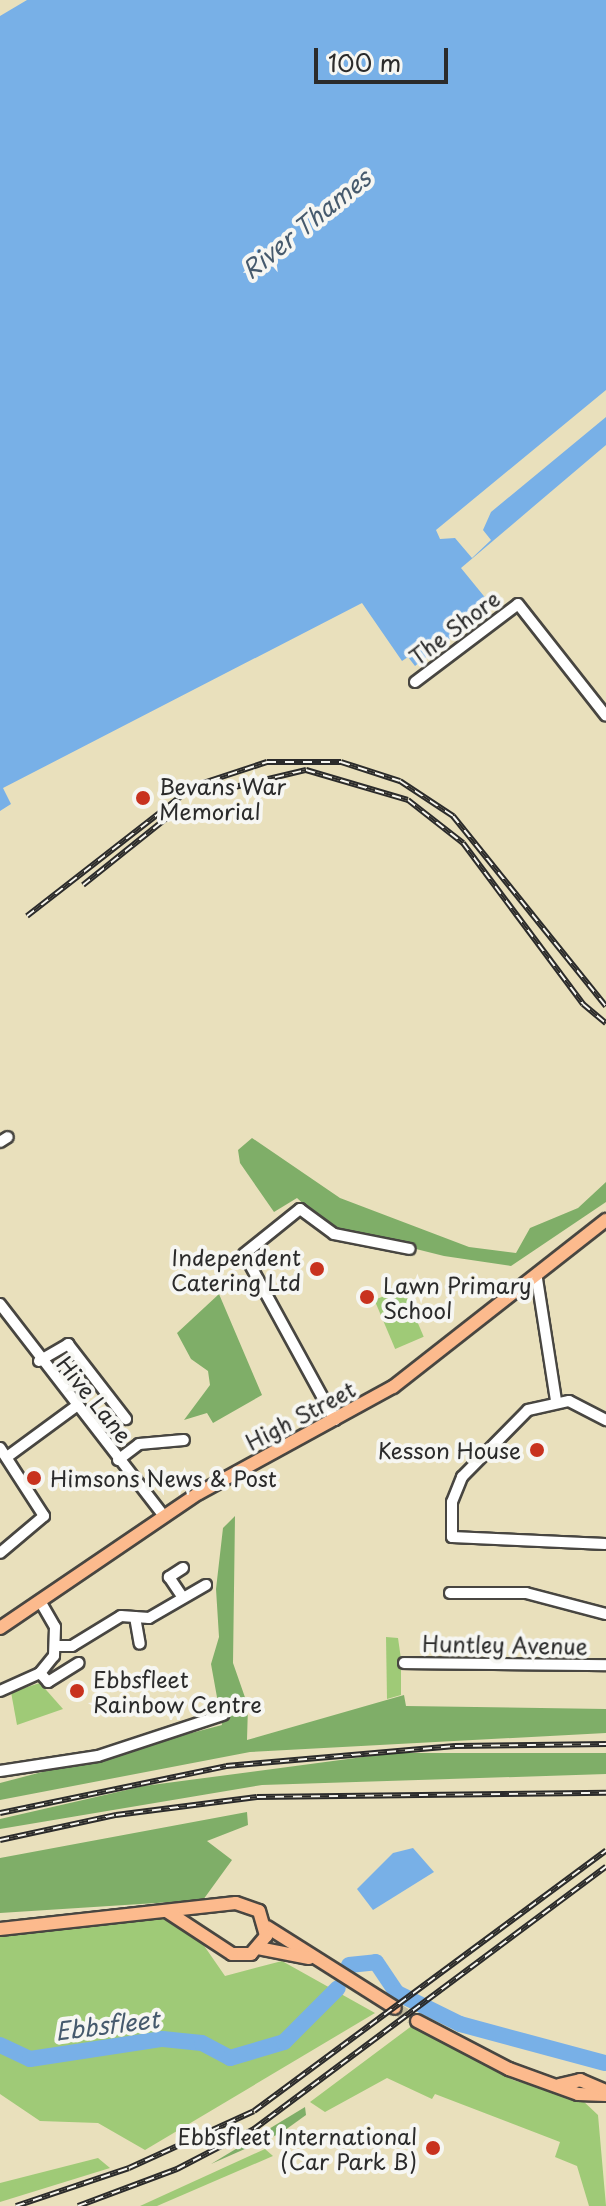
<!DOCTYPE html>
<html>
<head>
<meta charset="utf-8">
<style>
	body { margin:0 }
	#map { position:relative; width:606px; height:2206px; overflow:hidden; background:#e9e0bc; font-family:"Playpen Sans",sans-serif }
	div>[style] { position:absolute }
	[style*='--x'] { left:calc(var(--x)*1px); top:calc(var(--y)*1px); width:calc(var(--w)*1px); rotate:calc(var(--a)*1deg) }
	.green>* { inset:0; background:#9fca77; transform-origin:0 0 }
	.forest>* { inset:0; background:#7fae68 }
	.water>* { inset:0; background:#78b0e7 }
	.pier>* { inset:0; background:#e9e0bc }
	.river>* { height:16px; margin:-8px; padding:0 8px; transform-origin:8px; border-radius:8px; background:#78b0e7 }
	.major-tunnel>* { height:12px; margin-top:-6px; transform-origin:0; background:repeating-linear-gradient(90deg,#c3bc9f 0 12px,transparent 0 18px) }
	.roads { filter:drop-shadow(2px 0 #484641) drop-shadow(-2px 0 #484641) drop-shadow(0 2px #484641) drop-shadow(0 -2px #484641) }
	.minor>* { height:10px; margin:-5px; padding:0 5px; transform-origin:5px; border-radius:5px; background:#fff }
	.major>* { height:12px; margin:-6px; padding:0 6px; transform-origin:6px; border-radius:6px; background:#fcba8d }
	.rail>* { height:6px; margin-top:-3px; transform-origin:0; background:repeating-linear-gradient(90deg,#f6f6f2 0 9px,#2b2b2b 0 18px); box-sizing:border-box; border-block:2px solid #2b2b2b }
	.dots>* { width:22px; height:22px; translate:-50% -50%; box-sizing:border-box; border:4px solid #f6f6f2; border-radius:50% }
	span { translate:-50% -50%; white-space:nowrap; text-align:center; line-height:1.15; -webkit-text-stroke:8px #f6f6f2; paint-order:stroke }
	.street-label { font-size:22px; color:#2b2b2b }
	.poi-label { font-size:22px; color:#2b2b2b }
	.left { translate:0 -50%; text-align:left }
	.right { translate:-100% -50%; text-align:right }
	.water-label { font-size:24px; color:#465a6d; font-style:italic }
	.scale { position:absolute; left:314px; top:48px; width:134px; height:36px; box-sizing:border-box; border:4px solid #2b2b2b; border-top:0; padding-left:10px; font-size:24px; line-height:28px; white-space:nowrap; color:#2b2b2b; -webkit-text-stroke:6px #f6f6f2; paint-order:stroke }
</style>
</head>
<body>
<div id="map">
	<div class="green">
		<div style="left:403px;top:1288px;width:53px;height:31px;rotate:67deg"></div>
		<div style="clip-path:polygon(386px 1637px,398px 1638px,401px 1659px,401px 1695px,387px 1699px)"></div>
		<div style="clip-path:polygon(40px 1683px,63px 1709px,17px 1725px,11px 1692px)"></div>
		<div style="clip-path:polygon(135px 1916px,165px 1917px,198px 1937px,225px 1976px,282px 1961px,375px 2013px,145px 2150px,98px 2123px,40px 2121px,0 2094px,0 1934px)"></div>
		<div style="clip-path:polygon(413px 2025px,513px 2080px,582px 2100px,598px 2115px,606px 2206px,589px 2206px,577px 2166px,555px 2157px,560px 2142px,435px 2094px,432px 2099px,387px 2078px,325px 2112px,310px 2102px)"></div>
		<div style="clip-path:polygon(265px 2149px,273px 2156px,157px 2206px,140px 2206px)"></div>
		<div style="clip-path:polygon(98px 2158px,110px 2168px,0 2202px,0 2183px)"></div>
	</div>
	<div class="forest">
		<div style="clip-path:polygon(252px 1138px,340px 1198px,469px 1247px,516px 1253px,530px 1228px,578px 1208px,606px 1182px,606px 1202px,511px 1266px,444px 1256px,328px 1227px,297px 1198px,274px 1212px,240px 1163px,238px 1150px)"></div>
		<div style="clip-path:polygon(219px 1294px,262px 1395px,213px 1423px,207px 1413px,184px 1420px,210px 1385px,208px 1371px,191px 1359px,177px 1333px)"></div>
		<div style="clip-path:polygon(235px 1516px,233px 1663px,248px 1706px,247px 1740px,404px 1695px,406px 1706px,606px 1709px,606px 1733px,250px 1752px,0 1800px,0 1783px,222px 1725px,211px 1664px,219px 1637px,216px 1589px,223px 1528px)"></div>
		<div style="clip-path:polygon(393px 1753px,606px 1753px,606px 1774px,262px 1785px,0 1829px,0 1819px,144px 1786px)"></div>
		<div style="clip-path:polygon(247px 1812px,248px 1825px,207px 1841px,232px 1860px,203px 1900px,0 1913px,0 1858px)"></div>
		<div style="clip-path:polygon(305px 2107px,306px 2115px,281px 2133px,211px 2164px)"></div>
	</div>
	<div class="water">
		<div style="clip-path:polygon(27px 0,606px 0,606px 445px,461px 568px,492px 606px,415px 666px,408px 657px,402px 661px,362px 603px,3px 788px,11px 804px,0 811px,0 16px)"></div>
		<div style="clip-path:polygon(413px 1848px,434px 1872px,373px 1910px,357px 1889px,393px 1853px)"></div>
	</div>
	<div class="pier">
		<div style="clip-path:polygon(606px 390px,606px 417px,491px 512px,483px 530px,491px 540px,472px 558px,455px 538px,440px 539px,436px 530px)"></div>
	</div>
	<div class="river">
		<div style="--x:349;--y:1965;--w:27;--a:-6"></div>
		<div style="--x:376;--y:1962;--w:37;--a:56"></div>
		<div style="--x:397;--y:1993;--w:70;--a:26.2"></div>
		<div style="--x:460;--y:2024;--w:150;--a:15.1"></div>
		<div style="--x:0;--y:2045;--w:33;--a:25"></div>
		<div style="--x:30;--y:2059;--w:134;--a:-8.6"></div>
		<div style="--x:163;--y:2039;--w:39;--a:6"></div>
		<div style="--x:202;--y:2043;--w:32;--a:28"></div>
		<div style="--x:230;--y:2058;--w:56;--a:-16.5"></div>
		<div style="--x:284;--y:2042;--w:76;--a:-45"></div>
	</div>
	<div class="major-tunnel">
		<div style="--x:395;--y:2008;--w:26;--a:31"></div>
	</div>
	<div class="roads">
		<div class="minor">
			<div style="--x:415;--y:682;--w:129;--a:-37.1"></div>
			<div style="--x:518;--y:604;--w:142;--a:51.8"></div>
			<div style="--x:0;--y:1142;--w:9;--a:-32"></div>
			<div style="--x:537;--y:1279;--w:123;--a:81.1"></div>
			<div style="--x:0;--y:1304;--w:268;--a:52.3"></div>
			<div style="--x:39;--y:1361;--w:34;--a:-30"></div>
			<div style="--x:68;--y:1344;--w:95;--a:52.3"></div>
			<div style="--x:335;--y:1420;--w:189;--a:-118.7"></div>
			<div style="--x:244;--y:1254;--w:72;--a:-38.8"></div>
			<div style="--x:300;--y:1209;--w:42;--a:36.3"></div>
			<div style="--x:334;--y:1234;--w:77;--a:11.2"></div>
			<div style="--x:0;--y:1448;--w:81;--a:57.1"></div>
			<div style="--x:44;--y:1516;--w:57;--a:139.9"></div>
			<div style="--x:7;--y:1457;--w:84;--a:-36.3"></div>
			<div style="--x:118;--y:1460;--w:26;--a:-37"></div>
			<div style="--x:139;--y:1444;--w:45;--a:-5.1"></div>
			<div style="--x:605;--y:1544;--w:153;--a:-177.4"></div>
			<div style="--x:452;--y:1537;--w:35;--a:-90"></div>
			<div style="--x:452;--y:1502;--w:27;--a:-68"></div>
			<div style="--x:462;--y:1477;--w:94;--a:-45.4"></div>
			<div style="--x:528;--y:1410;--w:42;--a:-12.4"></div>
			<div style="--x:569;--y:1401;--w:42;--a:27.2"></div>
			<div style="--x:183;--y:1568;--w:17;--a:147"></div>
			<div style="--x:169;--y:1577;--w:25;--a:56"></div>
			<div style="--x:450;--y:1593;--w:76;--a:0"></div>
			<div style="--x:526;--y:1593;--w:83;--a:14.7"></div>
			<div style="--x:135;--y:1617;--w:27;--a:80"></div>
			<div style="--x:57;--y:1646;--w:15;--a:0"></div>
			<div style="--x:72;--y:1646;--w:57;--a:-31.5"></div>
			<div style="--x:121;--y:1616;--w:28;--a:4"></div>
			<div style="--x:149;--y:1618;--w:66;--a:-30.1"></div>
			<div style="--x:404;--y:1663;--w:202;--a:0.6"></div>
			<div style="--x:40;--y:1673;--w:12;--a:48"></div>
			<div style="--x:48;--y:1682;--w:36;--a:-32"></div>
			<div style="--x:0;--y:1691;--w:44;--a:-24.2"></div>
			<div style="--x:40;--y:1673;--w:22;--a:-51"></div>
			<div style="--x:54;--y:1656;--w:29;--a:-88"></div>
			<div style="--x:55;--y:1627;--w:30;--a:-120"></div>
			<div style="--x:0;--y:1771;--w:99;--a:-8.7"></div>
			<div style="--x:98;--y:1756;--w:132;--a:-18.2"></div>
		</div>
		<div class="major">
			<div style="--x:0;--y:1628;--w:240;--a:-34.2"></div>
			<div style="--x:199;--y:1493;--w:221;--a:-28.7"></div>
			<div style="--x:393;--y:1387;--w:271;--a:-38.1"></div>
			<div style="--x:267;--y:1927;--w:151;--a:32.3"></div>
			<div style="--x:0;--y:1929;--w:237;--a:-6.3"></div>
			<div style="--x:236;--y:1903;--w:24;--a:19"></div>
			<div style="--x:259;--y:1911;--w:26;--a:74"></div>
			<div style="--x:266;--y:1936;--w:23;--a:130"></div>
			<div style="--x:251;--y:1954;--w:19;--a:180"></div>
			<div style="--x:232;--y:1954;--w:77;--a:-146.7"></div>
			<div style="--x:258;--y:1948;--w:52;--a:11.1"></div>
			<div style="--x:417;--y:2021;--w:104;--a:27.6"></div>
			<div style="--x:509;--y:2069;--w:73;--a:19.9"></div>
			<div style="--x:578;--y:2094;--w:28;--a:2"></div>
			<div style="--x:559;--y:2085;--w:22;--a:-13"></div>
			<div style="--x:580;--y:2080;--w:28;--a:23"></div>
		</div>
	</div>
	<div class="rail">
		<div style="--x:205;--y:794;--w:104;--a:-13.4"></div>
		<div style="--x:306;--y:770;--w:106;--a:16.4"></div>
		<div style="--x:408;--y:800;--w:70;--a:38"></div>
		<div style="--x:463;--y:843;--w:201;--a:53.3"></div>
		<div style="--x:583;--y:1004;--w:30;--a:40"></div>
		<div style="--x:83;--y:885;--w:109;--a:-38.7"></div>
		<div style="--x:27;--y:916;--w:212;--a:-37.9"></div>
		<div style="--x:194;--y:786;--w:77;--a:-18.2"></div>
		<div style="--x:267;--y:762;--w:74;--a:0"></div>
		<div style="--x:341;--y:762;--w:62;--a:17.9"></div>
		<div style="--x:400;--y:781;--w:64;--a:33.4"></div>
		<div style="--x:453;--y:816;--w:244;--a:51.2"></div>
		<div style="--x:0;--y:1813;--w:231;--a:-11.7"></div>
		<div style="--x:226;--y:1766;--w:230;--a:-5"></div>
		<div style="--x:455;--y:1746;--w:151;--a:-0.8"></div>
		<div style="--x:0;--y:1840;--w:119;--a:-12.2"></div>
		<div style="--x:116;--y:1815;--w:142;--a:-7.3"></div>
		<div style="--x:257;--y:1797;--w:349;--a:-0.7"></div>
		<div style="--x:16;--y:2206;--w:119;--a:-18.6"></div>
		<div style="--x:129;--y:2168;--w:137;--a:-24.5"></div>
		<div style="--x:254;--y:2111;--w:438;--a:-36.5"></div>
		<div style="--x:78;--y:2206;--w:106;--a:-20.5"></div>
		<div style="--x:177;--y:2169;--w:87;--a:-27.5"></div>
		<div style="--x:254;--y:2129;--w:439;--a:-36.7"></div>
	</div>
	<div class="dots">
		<div style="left:143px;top:798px;background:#c8321e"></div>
		<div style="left:317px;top:1269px;background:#c8321e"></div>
		<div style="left:367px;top:1297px;background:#c8321e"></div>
		<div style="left:537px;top:1450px;background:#c8321e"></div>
		<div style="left:34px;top:1478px;background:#c8321e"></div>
		<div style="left:77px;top:1691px;background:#c8321e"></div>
		<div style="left:433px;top:2148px;background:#c8321e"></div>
	</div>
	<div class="street-label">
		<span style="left:454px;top:627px;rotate:-37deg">The Shore</span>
		<span style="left:95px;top:1399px;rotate:51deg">Hive Lane</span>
		<span style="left:300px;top:1415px;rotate:-28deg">High Street</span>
		<span style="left:505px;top:1644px;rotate:1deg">Huntley Avenue</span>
	</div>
	<div class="poi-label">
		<span class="left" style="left:159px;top:798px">Bevans War<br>Memorial</span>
		<span class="right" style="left:301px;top:1269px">Independent<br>Catering Ltd</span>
		<span class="left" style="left:383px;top:1297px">Lawn Primary<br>School</span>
		<span class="right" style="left:521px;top:1450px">Kesson House</span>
		<span class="left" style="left:50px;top:1478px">Himsons News &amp; Post</span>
		<span class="left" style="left:93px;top:1691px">Ebbsfleet<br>Rainbow Centre</span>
		<span class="right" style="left:417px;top:2148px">Ebbsfleet International<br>(Car Park B)</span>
	</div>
	<div class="water-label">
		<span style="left:306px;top:224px;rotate:-39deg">River Thames</span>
		<span style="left:107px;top:2025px;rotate:-7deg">Ebbsfleet</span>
	</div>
	<div class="scale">100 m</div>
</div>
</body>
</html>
